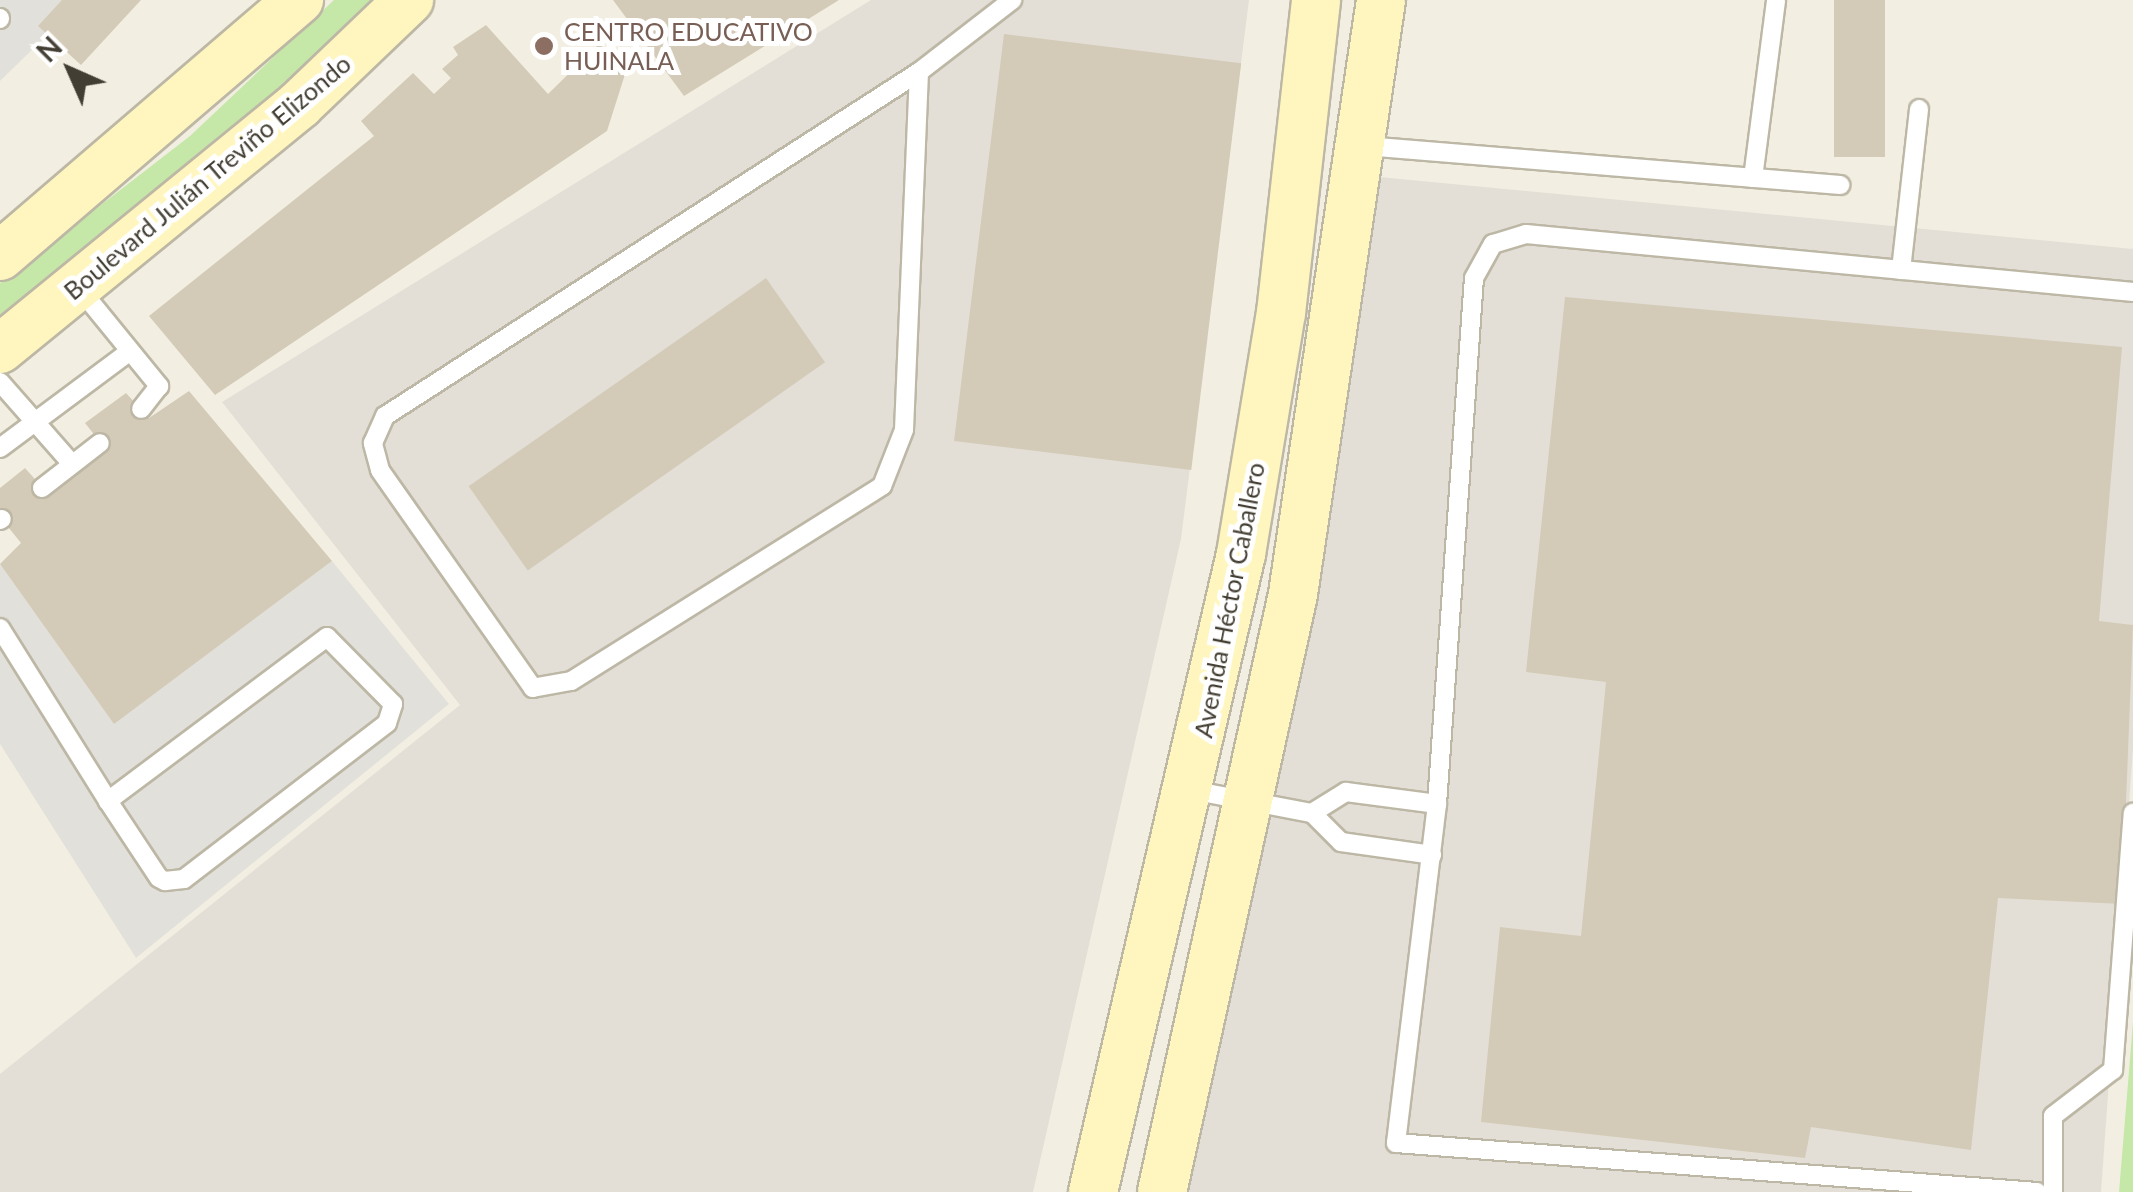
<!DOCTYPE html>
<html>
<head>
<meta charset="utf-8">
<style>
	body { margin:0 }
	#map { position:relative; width:2133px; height:1192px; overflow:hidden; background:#f2efe2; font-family:Lato,sans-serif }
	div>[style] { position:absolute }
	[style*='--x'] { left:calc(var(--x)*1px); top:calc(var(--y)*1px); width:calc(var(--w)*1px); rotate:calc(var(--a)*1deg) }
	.industrial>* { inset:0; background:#e3dfd7 }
	.green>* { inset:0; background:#c5e8a9 }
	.parking>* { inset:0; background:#e2e0db }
	.building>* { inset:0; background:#d3cbb7; transform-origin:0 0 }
	.roads { filter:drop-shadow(2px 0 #bdb7a5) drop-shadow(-2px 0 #bdb7a5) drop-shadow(0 2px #bdb7a5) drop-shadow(0 -2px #bdb7a5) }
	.service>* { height:18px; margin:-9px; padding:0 9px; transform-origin:9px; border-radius:9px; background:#fff }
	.secondary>* { height:48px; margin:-24px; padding:0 24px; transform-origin:24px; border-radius:24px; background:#fff6bf }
	.dots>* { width:28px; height:28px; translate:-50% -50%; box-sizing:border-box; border:5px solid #fff; border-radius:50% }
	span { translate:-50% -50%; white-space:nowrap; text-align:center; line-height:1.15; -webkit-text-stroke:10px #fff; paint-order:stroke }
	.education-label { font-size:25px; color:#785e54 }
	.left { translate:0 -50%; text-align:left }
	.street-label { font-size:25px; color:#433e33 }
	.north { position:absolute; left:20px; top:20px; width:100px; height:100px; -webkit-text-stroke:8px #fff; paint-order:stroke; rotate:315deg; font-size:28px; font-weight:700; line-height:40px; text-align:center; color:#433e33 }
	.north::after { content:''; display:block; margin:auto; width:35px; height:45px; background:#433e33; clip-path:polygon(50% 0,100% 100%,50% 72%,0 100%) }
</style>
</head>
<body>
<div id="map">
	<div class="industrial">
		<div style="clip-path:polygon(871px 0,1249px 0,1181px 539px,1033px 1192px,0 1192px,0 1074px,460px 705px,222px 402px)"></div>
		<div style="clip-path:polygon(1369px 176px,2133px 249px,2133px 749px,2101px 1192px,1169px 1192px)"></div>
	</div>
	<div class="green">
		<div style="clip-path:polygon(334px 0,389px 0,0 321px,0 283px,190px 136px)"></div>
		<div style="clip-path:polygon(2133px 1022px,2133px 1192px,2119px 1192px)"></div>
	</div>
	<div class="parking">
		<div style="clip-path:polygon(0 0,64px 0,74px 9px,0 81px)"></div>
		<div style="clip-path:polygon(332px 561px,449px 704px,136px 958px,0 744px,0 564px,114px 723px)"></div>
	</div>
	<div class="building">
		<div style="clip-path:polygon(62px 0,141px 0,81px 65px,38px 26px)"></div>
		<div style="clip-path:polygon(613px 0,839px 0,684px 96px)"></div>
		<div style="left:1834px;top:0;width:51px;height:157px"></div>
		<div style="clip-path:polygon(486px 25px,548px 94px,599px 44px,627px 68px,607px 131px,215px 395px,149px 316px,374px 136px,361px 121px,413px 73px,434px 94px,451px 78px,442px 69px,458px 55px,453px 47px)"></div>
		<div style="left:1004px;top:34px;width:239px;height:410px;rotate:7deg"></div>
		<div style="left:766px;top:278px;width:103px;height:363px;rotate:55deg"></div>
		<div style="clip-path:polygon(1565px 297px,2122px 347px,2099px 621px,2133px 625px,2122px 904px,1998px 898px,1971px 1150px,1811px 1127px,1805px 1158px,1481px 1122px,1500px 927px,1581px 936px,1606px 682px,1526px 672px)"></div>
		<div style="clip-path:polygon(189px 391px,332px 561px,114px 724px,0 564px,21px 543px,0 517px,0 488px,25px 468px,49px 495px,107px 451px,85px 423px,126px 393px,149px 418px)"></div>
	</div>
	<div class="roads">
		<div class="service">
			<div style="--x:0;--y:18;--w:1;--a:90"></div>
			<div style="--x:919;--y:72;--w:358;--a:92.4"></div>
			<div style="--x:904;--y:430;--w:60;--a:111.4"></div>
			<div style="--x:882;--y:486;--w:367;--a:147.9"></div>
			<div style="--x:571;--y:681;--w:39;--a:170"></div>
			<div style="--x:533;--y:688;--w:266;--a:-125.1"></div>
			<div style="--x:380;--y:470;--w:28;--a:-105"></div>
			<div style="--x:373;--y:443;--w:30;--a:-66"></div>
			<div style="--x:385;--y:416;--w:635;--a:-32.79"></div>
			<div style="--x:919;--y:72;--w:118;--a:-37.7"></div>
			<div style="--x:1365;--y:146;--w:477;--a:4.7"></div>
			<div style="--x:1753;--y:178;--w:179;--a:-82.6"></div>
			<div style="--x:1901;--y:270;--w:162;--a:-83.6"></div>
			<div style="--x:79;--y:288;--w:127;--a:50.8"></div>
			<div style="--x:159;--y:386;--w:29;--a:128"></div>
			<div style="--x:0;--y:382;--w:109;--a:48.7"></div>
			<div style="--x:0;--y:448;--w:162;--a:-36.7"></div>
			<div style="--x:42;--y:488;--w:73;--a:-37.8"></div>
			<div style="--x:0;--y:520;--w:2;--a:-27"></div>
			<div style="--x:0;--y:628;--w:204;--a:58"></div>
			<div style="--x:108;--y:801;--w:92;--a:56.5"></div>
			<div style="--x:159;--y:878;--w:7;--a:27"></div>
			<div style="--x:165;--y:881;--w:19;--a:-6"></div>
			<div style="--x:184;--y:879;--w:256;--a:-37.5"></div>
			<div style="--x:387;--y:723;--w:20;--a:-72"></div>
			<div style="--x:393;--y:704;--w:94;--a:-134.6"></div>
			<div style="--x:327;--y:637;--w:274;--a:143.2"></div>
			<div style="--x:1191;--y:790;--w:123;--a:10.8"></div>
			<div style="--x:1312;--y:813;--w:41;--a:45"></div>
			<div style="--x:1341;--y:842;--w:92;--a:8.1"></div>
			<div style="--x:1312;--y:813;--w:40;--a:-32"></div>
			<div style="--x:1346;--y:792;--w:92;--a:7.5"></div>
			<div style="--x:2037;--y:1192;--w:643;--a:-175.63"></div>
			<div style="--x:1396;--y:1143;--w:341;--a:-83.1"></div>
			<div style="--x:1437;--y:804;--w:527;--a:-85.98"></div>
			<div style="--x:1474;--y:278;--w:39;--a:-61"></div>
			<div style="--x:1493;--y:244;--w:34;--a:-17"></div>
			<div style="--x:1526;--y:234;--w:610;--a:5.46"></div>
			<div style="--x:2053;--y:1192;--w:76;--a:-90"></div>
			<div style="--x:2053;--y:1116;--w:76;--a:-37.5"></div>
			<div style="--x:2113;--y:1070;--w:258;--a:-85.6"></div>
		</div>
		<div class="secondary">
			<div style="--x:0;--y:256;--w:394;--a:-40.6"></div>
			<div style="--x:0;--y:349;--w:387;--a:-39.2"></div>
			<div style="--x:300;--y:104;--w:151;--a:-43.7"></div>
			<div style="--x:1093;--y:1192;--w:655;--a:-76.94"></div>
			<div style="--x:1241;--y:554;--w:244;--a:-80.6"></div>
			<div style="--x:1281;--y:313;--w:315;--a:-83.6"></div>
			<div style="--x:1162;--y:1192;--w:612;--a:-77.64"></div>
			<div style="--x:1293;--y:594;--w:600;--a:-81.57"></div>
		</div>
	</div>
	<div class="dots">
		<div style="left:544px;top:46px;background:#8d6e63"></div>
	</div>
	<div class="education-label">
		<span class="left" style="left:564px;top:46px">CENTRO EDUCATIVO<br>HUINALA</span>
	</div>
	<div class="street-label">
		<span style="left:207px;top:177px;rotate:-40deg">Boulevard Julián Treviño Elizondo</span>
		<span style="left:1229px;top:600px;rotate:-79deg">Avenida Héctor Caballero</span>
	</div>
	<div class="north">N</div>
</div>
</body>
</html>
